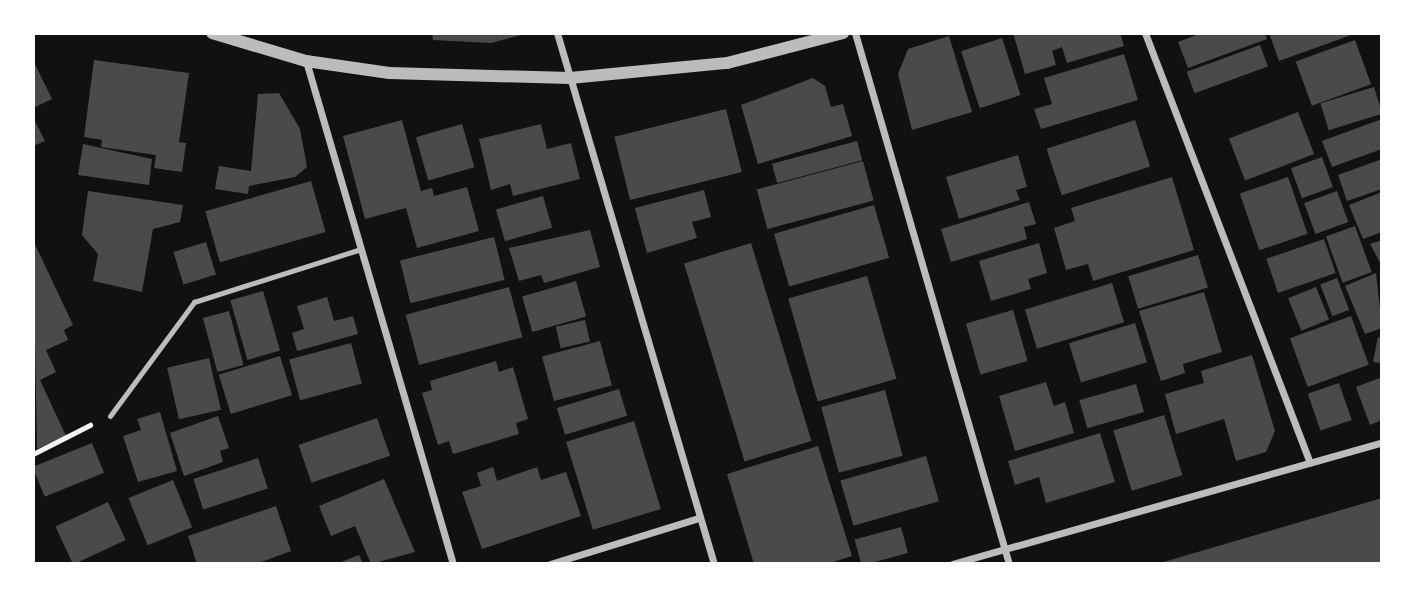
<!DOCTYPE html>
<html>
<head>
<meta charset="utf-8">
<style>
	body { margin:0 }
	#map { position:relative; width:1415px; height:597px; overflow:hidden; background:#111; font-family:"Archivo Narrow",sans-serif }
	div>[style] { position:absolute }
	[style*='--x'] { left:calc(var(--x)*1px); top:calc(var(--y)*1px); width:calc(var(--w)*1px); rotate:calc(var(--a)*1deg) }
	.building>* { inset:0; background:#4a4a4a; transform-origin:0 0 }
	.path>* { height:4.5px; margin:-2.25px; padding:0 2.25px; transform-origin:2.25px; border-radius:2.25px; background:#f5f5f5 }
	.service>* { height:5px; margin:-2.5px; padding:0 2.5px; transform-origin:2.5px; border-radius:2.5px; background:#bcbcbc }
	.minor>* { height:7px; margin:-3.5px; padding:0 3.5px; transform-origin:3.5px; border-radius:3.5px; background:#bcbcbc }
	.tertiary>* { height:12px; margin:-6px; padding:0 6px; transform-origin:6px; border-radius:6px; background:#bcbcbc }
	span { translate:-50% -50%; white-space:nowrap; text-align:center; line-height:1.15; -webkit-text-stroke:5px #fff; paint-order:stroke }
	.frame { position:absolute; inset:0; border:35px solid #fff; pointer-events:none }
</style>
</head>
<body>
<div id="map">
	<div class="building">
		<div style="clip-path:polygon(432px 33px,525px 33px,525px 34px,491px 43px,433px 40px)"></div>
		<div style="clip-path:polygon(1013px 33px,1120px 33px,1124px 46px,1067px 63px,1062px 47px,1052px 51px,1056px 65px,1025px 74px)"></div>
		<div style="clip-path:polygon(1202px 33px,1265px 33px,1267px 39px,1188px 68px,1178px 42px)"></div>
		<div style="clip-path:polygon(1269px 33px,1354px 33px,1354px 34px,1279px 61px)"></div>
		<div style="clip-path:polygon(949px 36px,972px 112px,912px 130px,898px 74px,908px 49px)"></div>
		<div style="left:1002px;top:38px;width:60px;height:43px;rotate:72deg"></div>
		<div style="left:1355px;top:40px;width:47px;height:63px;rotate:70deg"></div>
		<div style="left:1260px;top:45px;width:23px;height:78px;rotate:70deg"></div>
		<div style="clip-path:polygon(1124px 54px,1138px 100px,1041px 129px,1034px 109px,1052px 104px,1044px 78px)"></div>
		<div style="clip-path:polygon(33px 60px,52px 99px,33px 108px)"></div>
		<div style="clip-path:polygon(94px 60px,189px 73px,179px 142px,186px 143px,182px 172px,154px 168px,156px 155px,101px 147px,102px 140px,84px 137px)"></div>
		<div style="clip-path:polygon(813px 78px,825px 86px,831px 107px,843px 104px,852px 136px,758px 164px,741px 105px)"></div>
		<div style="left:1374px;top:87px;width:28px;height:56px;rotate:73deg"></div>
		<div style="clip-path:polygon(279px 93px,300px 129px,307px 167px,295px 177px,249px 186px,248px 194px,215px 189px,219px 166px,251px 171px,258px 94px)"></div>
		<div style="left:726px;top:109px;width:65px;height:115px;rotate:76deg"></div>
		<div style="left:1298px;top:112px;width:45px;height:74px;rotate:69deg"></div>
		<div style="clip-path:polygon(33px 117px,45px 141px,33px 146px)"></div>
		<div style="clip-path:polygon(1382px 119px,1382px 149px,1332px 167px,1322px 141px)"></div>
		<div style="clip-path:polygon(402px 120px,421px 191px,432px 188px,434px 196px,467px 187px,479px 231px,417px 248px,406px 208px,365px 219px,343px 136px)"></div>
		<div style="left:1135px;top:120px;width:49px;height:93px;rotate:72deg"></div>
		<div style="left:462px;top:124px;width:45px;height:48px;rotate:74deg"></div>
		<div style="clip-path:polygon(541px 124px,547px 149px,571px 143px,580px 179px,513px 196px,510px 184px,491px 190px,479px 139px)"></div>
		<div style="left:857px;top:141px;width:20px;height:88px;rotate:75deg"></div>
		<div style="clip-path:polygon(83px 144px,152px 159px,149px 185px,78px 175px)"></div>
		<div style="clip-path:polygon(1018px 155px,1027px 187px,1016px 190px,1020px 200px,959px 219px,946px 177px)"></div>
		<div style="left:1322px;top:157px;width:32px;height:33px;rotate:70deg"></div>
		<div style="clip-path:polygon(1382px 159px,1382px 189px,1347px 201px,1338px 175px)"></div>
		<div style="left:863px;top:161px;width:41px;height:110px;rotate:75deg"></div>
		<div style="clip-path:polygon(1172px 177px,1194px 250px,1093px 281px,1088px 264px,1066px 270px,1054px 228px,1075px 221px,1071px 208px)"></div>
		<div style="left:1288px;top:177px;width:60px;height:51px;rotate:71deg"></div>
		<div style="left:311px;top:181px;width:53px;height:110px;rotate:74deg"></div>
		<div style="clip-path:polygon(704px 190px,711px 217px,692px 222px,697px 238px,647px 253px,635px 208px)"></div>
		<div style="clip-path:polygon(88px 191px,183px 205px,180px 222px,153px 229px,142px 292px,93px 281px,98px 254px,82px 235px)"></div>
		<div style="left:1337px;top:191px;width:33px;height:35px;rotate:70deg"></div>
		<div style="clip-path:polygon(1382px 192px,1382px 232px,1363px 239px,1349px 205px)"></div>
		<div style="left:543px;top:196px;width:33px;height:49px;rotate:74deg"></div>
		<div style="clip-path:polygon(1029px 202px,1036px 224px,1024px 227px,1027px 239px,951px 262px,941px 229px)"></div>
		<div style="left:874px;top:205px;width:55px;height:104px;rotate:74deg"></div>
		<div style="left:1355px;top:226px;width:49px;height:31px;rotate:70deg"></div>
		<div style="clip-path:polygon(590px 230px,600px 267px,544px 283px,541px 275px,519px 281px,509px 248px)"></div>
		<div style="left:494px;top:237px;width:44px;height:97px;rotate:76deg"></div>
		<div style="left:1324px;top:239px;width:36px;height:61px;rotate:71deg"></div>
		<div style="clip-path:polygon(33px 240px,73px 325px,64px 330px,68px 340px,46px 350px,56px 372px,40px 380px,66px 436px,37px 449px)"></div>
		<div style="clip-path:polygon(1382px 240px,1382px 266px,1370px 244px)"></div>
		<div style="left:206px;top:242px;width:34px;height:34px;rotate:73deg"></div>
		<div style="left:751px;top:243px;width:207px;height:70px;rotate:73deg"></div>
		<div style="clip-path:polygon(1039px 243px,1047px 273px,1028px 279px,1031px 289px,991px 301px,979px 261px)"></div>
		<div style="left:1198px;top:255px;width:34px;height:73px;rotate:73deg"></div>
		<div style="clip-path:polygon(1376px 273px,1382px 328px,1365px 334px,1345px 286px)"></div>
		<div style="left:867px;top:276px;width:107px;height:82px;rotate:74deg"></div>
		<div style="left:1337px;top:278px;width:34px;height:18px;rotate:69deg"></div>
		<div style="left:576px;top:281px;width:37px;height:56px;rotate:74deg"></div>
		<div style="left:1112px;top:283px;width:41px;height:91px;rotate:73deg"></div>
		<div style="left:509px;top:287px;width:52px;height:107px;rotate:75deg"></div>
		<div style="left:1316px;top:287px;width:35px;height:30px;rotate:68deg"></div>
		<div style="left:263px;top:291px;width:62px;height:34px;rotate:74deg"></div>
		<div style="clip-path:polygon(1204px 292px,1222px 352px,1183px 364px,1185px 373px,1161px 381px,1139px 311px)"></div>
		<div style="clip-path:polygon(327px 297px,334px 321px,353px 316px,358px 334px,297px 351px,292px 333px,304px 329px,297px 306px)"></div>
		<div style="left:1013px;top:310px;width:53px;height:49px;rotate:74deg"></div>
		<div style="left:229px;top:311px;width:56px;height:27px;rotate:75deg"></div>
		<div style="left:1351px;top:316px;width:52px;height:65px;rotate:70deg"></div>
		<div style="left:585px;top:320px;width:22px;height:30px;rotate:77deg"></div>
		<div style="left:1135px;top:323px;width:41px;height:69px;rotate:73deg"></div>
		<div style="clip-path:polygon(1378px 337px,1382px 338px,1382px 363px,1373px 362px)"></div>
		<div style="left:600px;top:341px;width:46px;height:60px;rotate:75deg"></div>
		<div style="left:351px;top:343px;width:42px;height:64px;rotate:75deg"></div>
		<div style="clip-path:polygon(1252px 355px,1275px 431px,1266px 452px,1236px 461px,1224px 419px,1176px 434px,1165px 394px,1204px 383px,1201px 371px)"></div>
		<div style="left:280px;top:356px;width:41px;height:64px;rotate:73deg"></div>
		<div style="left:209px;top:358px;width:53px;height:43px;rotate:77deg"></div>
		<div style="clip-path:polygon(496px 361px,499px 372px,513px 367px,528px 419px,516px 423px,519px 434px,453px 454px,449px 441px,438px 445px,422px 393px,432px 390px,430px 381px)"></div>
		<div style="clip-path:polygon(1382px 377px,1382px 420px,1370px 425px,1356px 387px)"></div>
		<div style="clip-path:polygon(1046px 382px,1054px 406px,1065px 402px,1074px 433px,1015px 451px,999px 396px)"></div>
		<div style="left:1339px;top:383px;width:39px;height:33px;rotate:71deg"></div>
		<div style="left:1136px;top:384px;width:29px;height:59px;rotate:74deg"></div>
		<div style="left:619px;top:389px;width:28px;height:65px;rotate:73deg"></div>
		<div style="left:885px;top:390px;width:68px;height:66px;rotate:75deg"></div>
		<div style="clip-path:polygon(160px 412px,177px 471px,138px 482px,123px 436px,141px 430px,137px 419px)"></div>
		<div style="left:1164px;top:415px;width:63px;height:53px;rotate:73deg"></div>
		<div style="clip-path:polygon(218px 416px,229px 448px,220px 451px,223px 462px,184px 476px,170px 433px)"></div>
		<div style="left:377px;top:418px;width:40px;height:83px;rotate:71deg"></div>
		<div style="left:634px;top:421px;width:92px;height:71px;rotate:73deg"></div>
		<div style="clip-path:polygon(1100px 433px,1115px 482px,1046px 503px,1039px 477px,1015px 485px,1008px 461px)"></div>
		<div style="left:92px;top:443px;width:32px;height:64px;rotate:68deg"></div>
		<div style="clip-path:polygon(818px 446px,852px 556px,827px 564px,754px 564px,727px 474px)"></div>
		<div style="left:926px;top:456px;width:47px;height:89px;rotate:74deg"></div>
		<div style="left:258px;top:458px;width:32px;height:68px;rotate:72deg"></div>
		<div style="clip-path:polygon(493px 467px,497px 481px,537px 467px,541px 480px,566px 472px,581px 516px,482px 549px,462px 492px,481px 486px,477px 473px)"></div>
		<div style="clip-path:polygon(384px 479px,415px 552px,371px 564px,355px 526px,331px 536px,319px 506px)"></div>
		<div style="left:173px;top:480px;width:51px;height:48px;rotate:68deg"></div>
		<div style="clip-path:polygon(1382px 498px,1382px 564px,1160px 564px,1160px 563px)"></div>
		<div style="left:108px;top:502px;width:42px;height:58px;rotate:65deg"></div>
		<div style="clip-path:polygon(276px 506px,291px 551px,256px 564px,197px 564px,188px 536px)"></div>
		<div style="left:901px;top:527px;width:27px;height:48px;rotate:75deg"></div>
		<div style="clip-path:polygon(359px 555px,363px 564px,336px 564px)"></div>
	</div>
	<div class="path">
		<div style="--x:33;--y:454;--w:64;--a:-27"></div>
	</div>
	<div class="service">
		<div style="--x:110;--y:416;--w:142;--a:-53.6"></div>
		<div style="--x:194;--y:302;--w:172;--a:-17.6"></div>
	</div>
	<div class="minor">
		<div style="--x:557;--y:33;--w:554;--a:73.53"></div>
		<div style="--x:855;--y:33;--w:553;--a:73.83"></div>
		<div style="--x:1145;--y:33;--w:460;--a:69"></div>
		<div style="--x:306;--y:61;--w:524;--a:73.71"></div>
		<div style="--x:550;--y:564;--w:156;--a:-17.2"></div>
		<div style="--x:952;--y:564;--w:447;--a:-15.8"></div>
	</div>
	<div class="tertiary">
		<div style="--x:212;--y:33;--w:98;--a:16.6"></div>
		<div style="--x:306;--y:61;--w:84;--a:8.2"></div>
		<div style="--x:389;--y:73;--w:181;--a:1.6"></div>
		<div style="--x:570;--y:78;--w:158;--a:-5.5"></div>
		<div style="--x:727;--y:63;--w:120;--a:-14.5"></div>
	</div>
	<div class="frame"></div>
</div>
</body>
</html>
